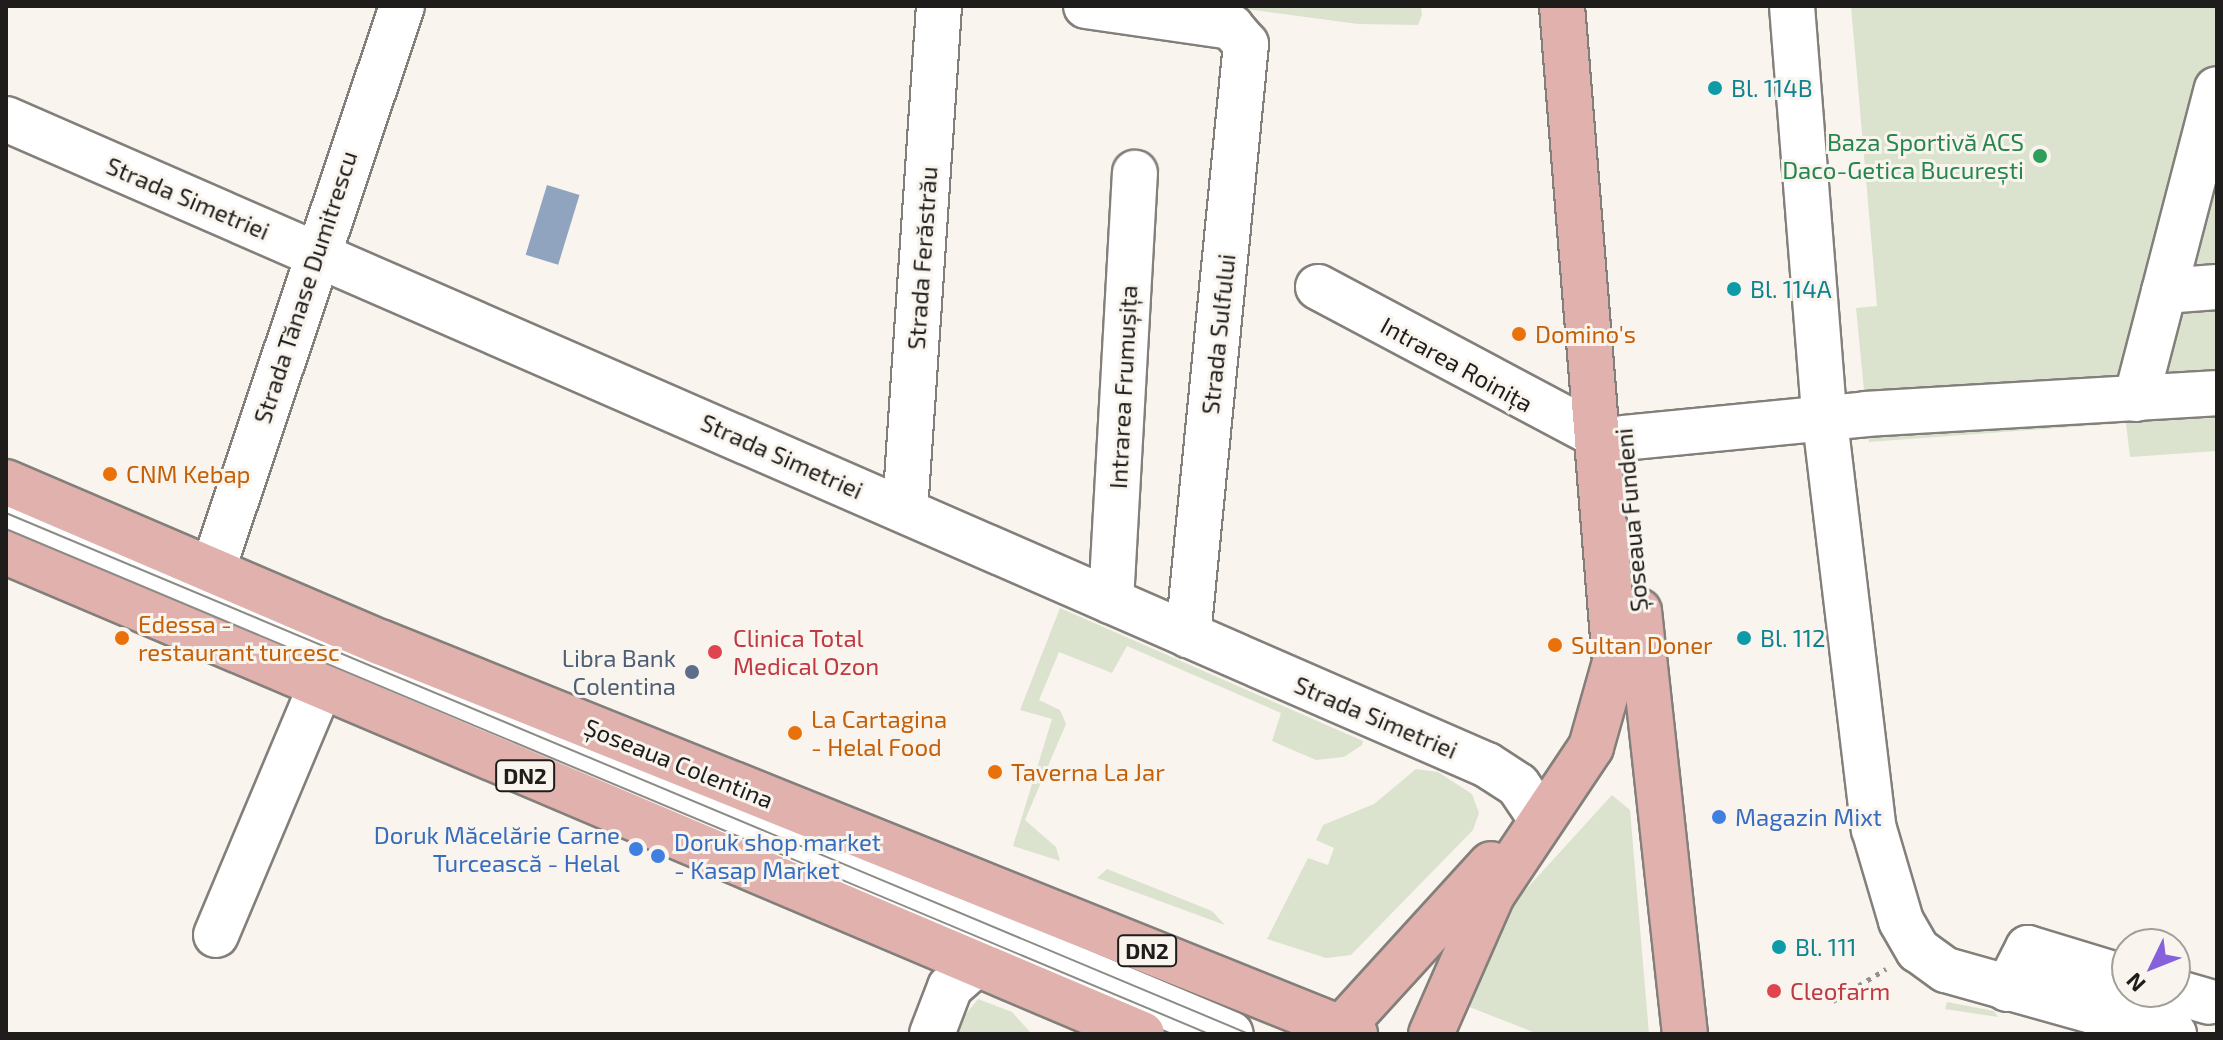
<!DOCTYPE html>
<html>
<head>
<meta charset="utf-8">
<style>
	body { margin:0 }
	#map { position:relative; width:2223px; height:1040px; overflow:hidden; background:#f9f5ee; font-family:"Exo 2",sans-serif }
	div>[style] { position:absolute }
	[style*='--x'] { left:calc(var(--x)*1px); top:calc(var(--y)*1px); width:calc(var(--w)*1px); rotate:calc(var(--a)*1deg) }
	.green>* { inset:0; background:#dbe3cf }
	.water>* { inset:0; background:#90a3bf; transform-origin:0 0 }
	.path>* { height:5px; margin-top:-2.5px; transform-origin:0; background:repeating-linear-gradient(90deg,#95928d 0 4px,transparent 0 10px) }
	.roads { filter:drop-shadow(2px 0 #837f7a) drop-shadow(-2px 0 #837f7a) drop-shadow(0 2px #837f7a) drop-shadow(0 -2px #837f7a) }
	.minor>* { height:44px; margin:-22px; padding:0 22px; transform-origin:22px; border-radius:22px; background:#fff }
	.major>* { height:44px; margin:-22px; padding:0 22px; transform-origin:22px; border-radius:22px; background:#e0b1ad }
	.tram>* { height:2px; margin:-1px; padding:0 1px; transform-origin:1px; border-radius:1px; background:#8d8b86 }
	.dots>* { width:22px; height:22px; translate:-50% -50%; box-sizing:border-box; border:4px solid #f9f5ee; border-radius:50% }
	span { translate:-50% -50%; white-space:nowrap; text-align:center; line-height:1.15; -webkit-text-stroke:6px #f9f5ee; paint-order:stroke }
	.shield-label span { padding:2px 6px; background:#f9f5ee; border:2px solid; border-radius:6px; -webkit-text-stroke-width:0 }
	.shield-label { font-size:22px; color:#1e1d1b; font-weight:700 }
	.culture-label { font-size:24px; color:#0d838f }
	.left { translate:0 -50%; text-align:left }
	.leisure-label { font-size:24px; color:#27864d }
	.right { translate:-100% -50%; text-align:right }
	.street-label { font-size:24px; color:#1e1d1b }
	.food-label { font-size:24px; color:#c56008 }
	.health-label { font-size:24px; color:#be3a42 }
	.service-label { font-size:24px; color:#4e5e75 }
	.shop-label { font-size:24px; color:#366cbe }
	.frame { position:absolute; inset:0; border:8px solid #1e1d1b; pointer-events:none }
	.north { position:absolute; left:2111px; top:928px; width:80px; height:80px; box-sizing:border-box; background:#f9f5ee; border:2px solid #a19f9a; border-radius:50%; rotate:227deg; font-size:22px; font-weight:700; line-height:32px; text-align:center; color:#1e1d1b }
	.north::after { content:''; display:block; margin:auto; width:28px; height:36px; background:#8561dc; clip-path:polygon(50% 0,100% 100%,50% 72%,0 100%) }
</style>
</head>
<body>
<div id="map">
	<div class="green">
		<div style="clip-path:polygon(1223px 6px,1421px 6px,1422px 15px,1418px 25px,1358px 24px)"></div>
		<div style="clip-path:polygon(1851px 6px,2217px 6px,2217px 451px,2130px 457px,2126px 423px,1869px 442px,1856px 308px,1877px 306px)"></div>
		<div style="clip-path:polygon(1060px 608px,1363px 741px,1362px 745px,1344px 757px,1316px 760px,1272px 741px,1281px 713px,1127px 646px,1112px 673px,1059px 652px,1039px 700px,1060px 710px,1066px 724px,1025px 820px,1056px 847px,1060px 861px,1013px 846px,1052px 719px,1020px 710px)"></div>
		<div style="clip-path:polygon(1416px 769px,1438px 772px,1472px 794px,1479px 813px,1473px 830px,1351px 955px,1326px 958px,1267px 939px,1308px 858px,1328px 865px,1334px 848px,1316px 840px,1323px 825px,1374px 804px)"></div>
		<div style="clip-path:polygon(1612px 795px,1630px 810px,1649px 1034px,1538px 1034px,1467px 1006px,1508px 909px)"></div>
		<div style="clip-path:polygon(1107px 869px,1212px 911px,1225px 925px,1097px 878px)"></div>
		<div style="clip-path:polygon(978px 999px,1012px 1012px,1032px 1034px,950px 1034px)"></div>
		<div style="clip-path:polygon(1947px 1002px,1994px 1011px,1998px 1017px,1945px 1009px)"></div>
	</div>
	<div class="water">
		<div style="left:547px;top:185px;width:34px;height:73px;rotate:17deg"></div>
	</div>
	<div class="path">
		<div style="--x:1833;--y:1001;--w:62;--a:-31.1"></div>
	</div>
	<div class="roads">
		<div class="minor">
			<div style="--x:1086;--y:6;--w:147;--a:8.2"></div>
			<div style="--x:1231;--y:27;--w:23;--a:49"></div>
			<div style="--x:1246;--y:44;--w:594;--a:95.6"></div>
			<div style="--x:1792;--y:6;--w:416;--a:85.5"></div>
			<div style="--x:1825;--y:421;--w:411;--a:83.2"></div>
			<div style="--x:1874;--y:829;--w:96;--a:73.6"></div>
			<div style="--x:1901;--y:921;--w:34;--a:60"></div>
			<div style="--x:1918;--y:950;--w:34;--a:36"></div>
			<div style="--x:1946;--y:970;--w:237;--a:15.7"></div>
			<div style="--x:6;--y:119;--w:1616;--a:23.57"></div>
			<div style="--x:1487;--y:765;--w:37;--a:33"></div>
			<div style="--x:1518;--y:785;--w:40;--a:56"></div>
			<div style="--x:1318;--y:287;--w:317;--a:28"></div>
			<div style="--x:2164;--y:291;--w:53;--a:-4.3"></div>
			<div style="--x:2136;--y:399;--w:320;--a:-75.4"></div>
			<div style="--x:1623;--y:438;--w:244;--a:-5.6"></div>
			<div style="--x:1866;--y:414;--w:352;--a:-3.4"></div>
			<div style="--x:905;--y:510;--w:505;--a:-86.14"></div>
			<div style="--x:6;--y:520;--w:1328;--a:22.76"></div>
			<div style="--x:213;--y:569;--w:594;--a:-71.44"></div>
			<div style="--x:1111;--y:601;--w:429;--a:-86.8"></div>
			<div style="--x:216;--y:935;--w:268;--a:-67.2"></div>
			<div style="--x:2007;--y:989;--w:46;--a:-62.9"></div>
			<div style="--x:2028;--y:948;--w:103;--a:16.9"></div>
			<div style="--x:2175;--y:992;--w:35;--a:16"></div>
			<div style="--x:932;--y:1034;--w:50;--a:-69"></div>
			<div style="--x:950;--y:987;--w:32;--a:-41"></div>
		</div>
		<div class="major">
			<div style="--x:6;--y:482;--w:407;--a:23.2"></div>
			<div style="--x:380;--y:642;--w:1051;--a:21.9"></div>
			<div style="--x:6;--y:552;--w:1234;--a:22.99"></div>
			<div style="--x:1639;--y:611;--w:425;--a:83.8"></div>
			<div style="--x:1336;--y:1034;--w:230;--a:-47.6"></div>
			<div style="--x:1431;--y:1034;--w:152;--a:-66.3"></div>
			<div style="--x:1492;--y:895;--w:178;--a:-56.2"></div>
			<div style="--x:1591;--y:747;--w:88;--a:-74.2"></div>
			<div style="--x:1615;--y:662;--w:658;--a:-94.62"></div>
		</div>
	</div>
	<div class="tram">
		<div style="--x:6;--y:513;--w:1348;--a:22.74"></div>
		<div style="--x:6;--y:529;--w:1305;--a:22.77"></div>
	</div>
	<div class="dots">
		<div style="left:1715px;top:88px;background:#0f9aa8"></div>
		<div style="left:2040px;top:156px;background:#2e9e5b"></div>
		<div style="left:1734px;top:289px;background:#0f9aa8"></div>
		<div style="left:1519px;top:334px;background:#e8710a"></div>
		<div style="left:110px;top:474px;background:#e8710a"></div>
		<div style="left:122px;top:638px;background:#e8710a"></div>
		<div style="left:1744px;top:638px;background:#0f9aa8"></div>
		<div style="left:1555px;top:645px;background:#e8710a"></div>
		<div style="left:715px;top:652px;background:#e0444e"></div>
		<div style="left:692px;top:672px;background:#5c6f8a"></div>
		<div style="left:795px;top:733px;background:#e8710a"></div>
		<div style="left:995px;top:772px;background:#e8710a"></div>
		<div style="left:1719px;top:817px;background:#3f7fe0"></div>
		<div style="left:636px;top:849px;background:#3f7fe0"></div>
		<div style="left:658px;top:856px;background:#3f7fe0"></div>
		<div style="left:1779px;top:947px;background:#0f9aa8"></div>
		<div style="left:1774px;top:991px;background:#e0444e"></div>
	</div>
	<div class="shield-label">
		<span style="left:525px;top:776px">DN2</span>
		<span style="left:1147px;top:951px">DN2</span>
	</div>
	<div class="culture-label">
		<span class="left" style="left:1731px;top:88px">Bl. 114B</span>
		<span class="left" style="left:1750px;top:289px">Bl. 114A</span>
		<span class="left" style="left:1760px;top:638px">Bl. 112</span>
		<span class="left" style="left:1795px;top:947px">Bl. 111</span>
	</div>
	<div class="leisure-label">
		<span class="right" style="left:2024px;top:156px">Baza Sportivă ACS<br>Daco-Getica București</span>
	</div>
	<div class="street-label">
		<span style="left:188px;top:198px;rotate:23deg">Strada Simetriei</span>
		<span style="left:922px;top:258px;rotate:-86deg">Strada Ferăstrău</span>
		<span style="left:305px;top:287px;rotate:-72deg">Strada Tănase Dumitrescu</span>
		<span style="left:1218px;top:334px;rotate:-84deg">Strada Sulfului</span>
		<span style="left:1457px;top:364px;rotate:29deg">Intrarea Roinița</span>
		<span style="left:1123px;top:387px;rotate:-87deg">Intrarea Frumușița</span>
		<span style="left:782px;top:456px;rotate:24deg">Strada Simetriei</span>
		<span style="left:1631px;top:520px;rotate:-95deg">Șoseaua Fundeni</span>
		<span style="left:1376px;top:717px;rotate:23deg">Strada Simetriei</span>
		<span style="left:679px;top:763px;rotate:22deg">Șoseaua Colentina</span>
	</div>
	<div class="food-label">
		<span class="left" style="left:1535px;top:334px">Domino's</span>
		<span class="left" style="left:126px;top:474px">CNM Kebap</span>
		<span class="left" style="left:138px;top:638px">Edessa -<br>restaurant turcesc</span>
		<span class="left" style="left:1571px;top:645px">Sultan Doner</span>
		<span class="left" style="left:811px;top:733px">La Cartagina<br>- Helal Food</span>
		<span class="left" style="left:1011px;top:772px">Taverna La Jar</span>
	</div>
	<div class="health-label">
		<span class="left" style="left:733px;top:652px">Clinica Total<br>Medical Ozon</span>
		<span class="left" style="left:1790px;top:991px">Cleofarm</span>
	</div>
	<div class="service-label">
		<span class="right" style="left:676px;top:672px">Libra Bank<br>Colentina</span>
	</div>
	<div class="shop-label">
		<span class="left" style="left:1735px;top:817px">Magazin Mixt</span>
		<span class="right" style="left:620px;top:849px">Doruk Măcelărie Carne<br>Turcească - Helal</span>
		<span class="left" style="left:674px;top:856px">Doruk shop market<br>- Kasap Market</span>
	</div>
	<div class="frame"></div>
	<div class="north">N</div>
</div>
</body>
</html>
